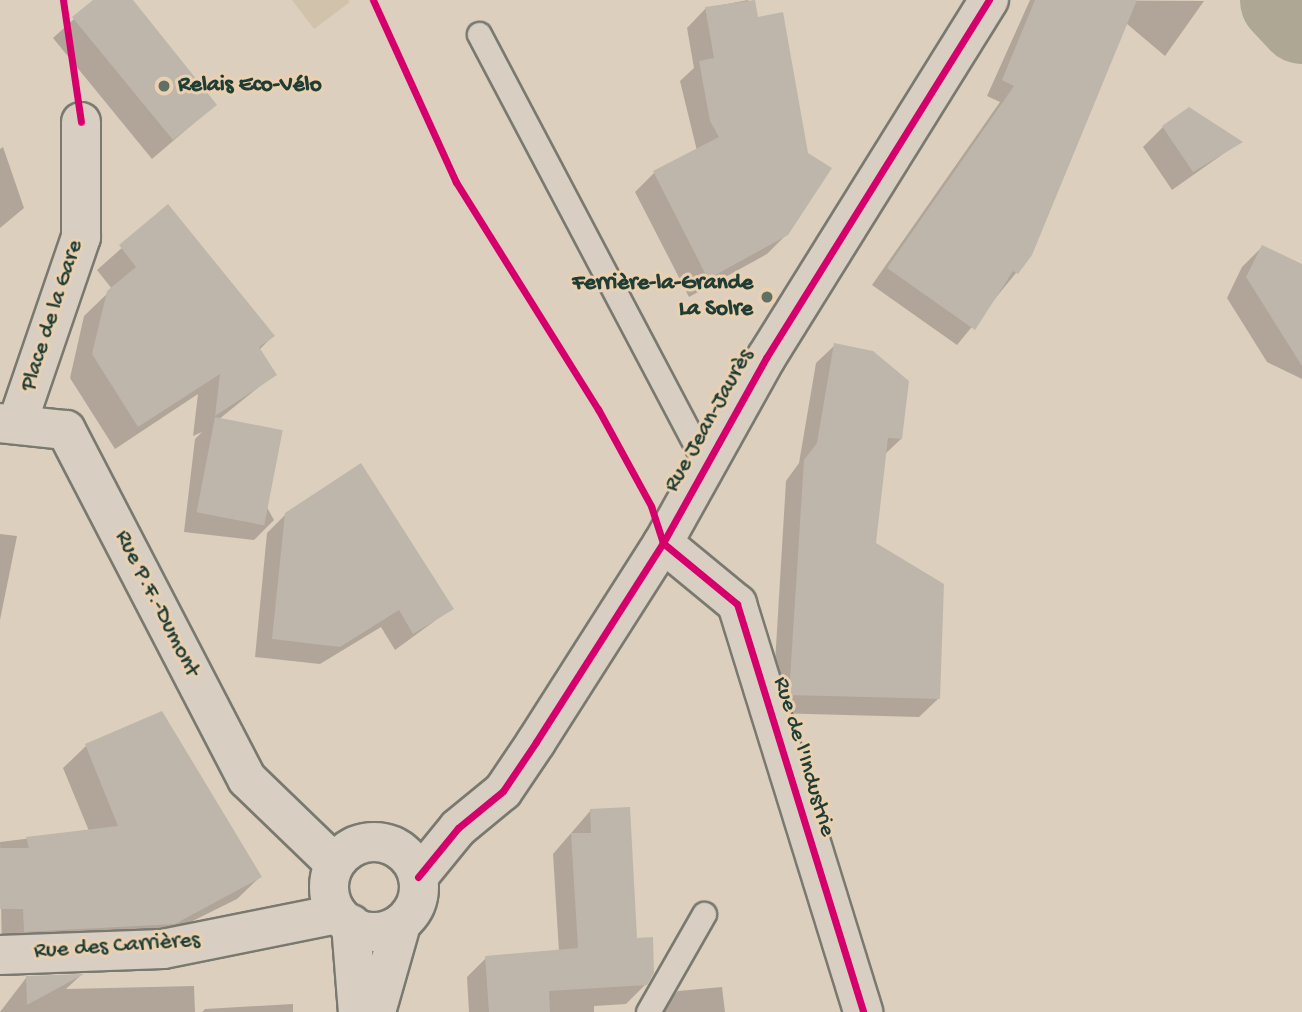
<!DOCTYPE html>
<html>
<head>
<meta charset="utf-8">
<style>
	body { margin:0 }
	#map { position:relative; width:1302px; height:1012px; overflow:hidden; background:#dccfbe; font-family:"Gochi Hand",sans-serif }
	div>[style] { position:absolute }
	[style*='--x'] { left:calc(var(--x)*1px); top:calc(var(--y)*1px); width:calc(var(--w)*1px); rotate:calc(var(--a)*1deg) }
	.green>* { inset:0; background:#d1c2ab }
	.shadow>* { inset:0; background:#0003 }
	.river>* { height:89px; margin:-44.5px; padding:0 44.5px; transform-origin:44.5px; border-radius:44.5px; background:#ada793 }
	.building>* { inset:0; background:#beb6aa; transform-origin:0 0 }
	.roads { filter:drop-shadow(2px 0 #7a7970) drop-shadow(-2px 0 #7a7970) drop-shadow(0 2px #7a7970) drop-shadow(0 -2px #7a7970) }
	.service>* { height:23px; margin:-11.5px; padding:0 11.5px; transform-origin:11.5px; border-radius:11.5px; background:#d8cec2 }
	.minor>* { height:38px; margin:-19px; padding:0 19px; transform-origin:19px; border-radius:19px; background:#d8cec2 }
	.minor>.ring { margin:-19px; padding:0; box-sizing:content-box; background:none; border:38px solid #d8cec2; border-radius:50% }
	.cycleway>* { height:7px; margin:-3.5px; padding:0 3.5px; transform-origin:3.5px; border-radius:3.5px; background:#d6006c }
	.dots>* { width:19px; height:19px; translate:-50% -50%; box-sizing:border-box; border:4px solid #e9d0b1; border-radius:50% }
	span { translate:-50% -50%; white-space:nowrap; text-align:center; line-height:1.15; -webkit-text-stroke:6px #e9d0b1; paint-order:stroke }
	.poi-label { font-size:23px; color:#1f3d34; font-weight:700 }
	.left { translate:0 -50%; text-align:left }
	.right { translate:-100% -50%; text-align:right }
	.street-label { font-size:23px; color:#1f3d34 }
</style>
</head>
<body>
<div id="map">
	<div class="green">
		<div style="clip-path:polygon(292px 0,348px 0,350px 2px,314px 29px)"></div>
	</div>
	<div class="shadow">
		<div style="clip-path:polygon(95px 0,129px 0,215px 105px,152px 159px,53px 38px)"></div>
		<div style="clip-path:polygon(748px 0,756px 19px,787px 234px,767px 254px,689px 297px,635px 192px,654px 173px,697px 151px,680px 81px,694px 68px,687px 28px,706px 8px)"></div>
		<div style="clip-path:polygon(1030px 0,1204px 1px,1165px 56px,1126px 23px,1016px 273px,957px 345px,872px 285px,1000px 102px,987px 96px)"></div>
		<div style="clip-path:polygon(1274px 0,1302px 0,1302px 28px)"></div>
		<div style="clip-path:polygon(1163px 127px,1240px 142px,1172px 190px,1143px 147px)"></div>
		<div style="clip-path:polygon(3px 147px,24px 208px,0 228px,0 149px)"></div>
		<div style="clip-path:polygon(168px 207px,273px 336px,259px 350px,275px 374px,218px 420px,274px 520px,254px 540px,184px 532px,195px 439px,202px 432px,193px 436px,198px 394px,115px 449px,70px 378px,84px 316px,112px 289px,97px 270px)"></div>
		<div style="clip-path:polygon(1262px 247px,1302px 266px,1302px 379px,1267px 362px,1227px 298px,1242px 267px)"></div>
		<div style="clip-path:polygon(835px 345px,901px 439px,884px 455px,874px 544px,938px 699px,919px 717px,772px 713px,786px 481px,799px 463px,816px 363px)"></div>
		<div style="clip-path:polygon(286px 514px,451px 609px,395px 650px,381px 627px,320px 664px,255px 657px,267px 533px)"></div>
		<div style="clip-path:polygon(0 534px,17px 536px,0 620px)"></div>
		<div style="clip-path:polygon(161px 713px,260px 877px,237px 899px,136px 949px,2px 954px,0 842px,89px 831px,63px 768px,86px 746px)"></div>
		<div style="clip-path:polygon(591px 810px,646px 984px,626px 1004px,594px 1006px,594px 1012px,469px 1012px,467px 977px,486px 958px,559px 952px,553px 854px)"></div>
		<div style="clip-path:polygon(80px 976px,66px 989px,194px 986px,195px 1012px,0 1012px,26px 978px)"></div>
		<div style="clip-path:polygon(722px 987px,725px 1012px,659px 1012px,678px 991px)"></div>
		<div style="clip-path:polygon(293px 1004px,293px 1012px,202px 1012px,205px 1009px)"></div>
	</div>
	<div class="river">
		<div style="--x:1284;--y:0;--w:26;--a:47"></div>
	</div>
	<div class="building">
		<div style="clip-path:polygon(93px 0,133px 0,217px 105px,173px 140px,72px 17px)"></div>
		<div style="clip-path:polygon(755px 0,758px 17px,783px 12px,808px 153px,832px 168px,788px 235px,708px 279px,653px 171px,719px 137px,710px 121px,699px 61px,714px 58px,705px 7px)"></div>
		<div style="clip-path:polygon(1035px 0,1137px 0,1032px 255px,1018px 274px,1013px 271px,975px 330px,887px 268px,1014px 86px,1002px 80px)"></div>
		<div style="clip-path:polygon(1189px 107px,1243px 142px,1193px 172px,1162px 126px)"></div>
		<div style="clip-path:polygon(168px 204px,275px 336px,259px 347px,277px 375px,215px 416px,220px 374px,138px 427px,92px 354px,107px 291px,136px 267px,119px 245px)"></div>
		<div style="clip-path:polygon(1262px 245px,1302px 264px,1302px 366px,1246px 277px)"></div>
		<div style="clip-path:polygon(834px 343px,873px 351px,909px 381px,902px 439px,888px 438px,876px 543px,944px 584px,940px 699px,789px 695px,804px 460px,817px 443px)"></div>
		<div style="left:215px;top:417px;width:69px;height:97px;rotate:11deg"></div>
		<div style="clip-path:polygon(361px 463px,454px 609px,413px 634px,399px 610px,340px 647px,272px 639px,285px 513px)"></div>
		<div style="clip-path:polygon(162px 711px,262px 877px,175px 924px,24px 932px,23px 909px,0 909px,0 848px,29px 848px,26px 837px,118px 826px,85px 744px)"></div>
		<div style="clip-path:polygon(630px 807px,637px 938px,653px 937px,654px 973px,647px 985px,549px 991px,550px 1012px,489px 1012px,485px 956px,578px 948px,571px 833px,591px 833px,590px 809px)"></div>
		<div style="clip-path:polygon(84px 974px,27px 1005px,26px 976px)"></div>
	</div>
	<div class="roads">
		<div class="service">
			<div style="--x:479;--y:34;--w:488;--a:62.2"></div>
			<div style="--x:648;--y:1012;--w:113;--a:-60.3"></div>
		</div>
		<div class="minor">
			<div style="--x:0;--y:423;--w:66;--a:6.1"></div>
			<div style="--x:66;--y:430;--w:393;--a:62.6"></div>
			<div style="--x:247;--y:779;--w:122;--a:44"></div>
			<div style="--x:17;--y:424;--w:198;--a:-71.1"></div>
			<div style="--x:81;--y:237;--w:115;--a:-90"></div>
			<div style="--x:663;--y:543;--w:96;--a:39.5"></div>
			<div style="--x:737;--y:604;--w:427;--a:72.8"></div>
			<div class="ring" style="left:329px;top:842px;width:52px;height:52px"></div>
			<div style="--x:418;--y:877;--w:63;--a:-50.8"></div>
			<div style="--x:458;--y:828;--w:58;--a:-39.4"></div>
			<div style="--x:503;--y:791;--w:59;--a:-56"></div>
			<div style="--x:536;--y:742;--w:236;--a:-57.5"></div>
			<div style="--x:663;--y:543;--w:212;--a:-60.9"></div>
			<div style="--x:766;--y:358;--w:422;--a:-58.1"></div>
			<div style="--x:351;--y:924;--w:88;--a:85.5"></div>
			<div style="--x:0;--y:955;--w:163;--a:-2.1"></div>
			<div style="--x:163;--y:949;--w:177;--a:-11.4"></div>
			<div style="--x:376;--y:1012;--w:91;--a:-74.1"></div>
		</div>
	</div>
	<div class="cycleway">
		<div style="--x:63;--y:0;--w:123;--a:81.6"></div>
		<div style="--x:373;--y:0;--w:200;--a:65.5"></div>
		<div style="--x:456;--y:182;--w:268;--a:58"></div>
		<div style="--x:598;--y:409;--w:111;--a:61.3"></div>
		<div style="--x:651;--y:506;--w:39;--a:72"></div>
		<div style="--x:663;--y:543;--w:96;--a:39.5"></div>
		<div style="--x:737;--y:604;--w:427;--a:72.8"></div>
		<div style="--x:418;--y:877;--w:63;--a:-50.8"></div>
		<div style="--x:458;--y:828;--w:58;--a:-39.4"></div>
		<div style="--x:503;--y:791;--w:59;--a:-56"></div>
		<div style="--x:536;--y:742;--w:236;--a:-57.5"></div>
		<div style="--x:663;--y:543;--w:212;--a:-60.9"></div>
		<div style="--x:766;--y:358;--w:422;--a:-58.1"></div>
	</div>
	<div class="dots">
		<div style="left:164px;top:86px;background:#617064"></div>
		<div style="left:767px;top:297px;background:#617064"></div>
	</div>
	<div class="poi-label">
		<span class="left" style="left:178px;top:86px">Relais Eco-Vélo</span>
		<span class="right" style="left:753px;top:297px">Ferrière-la-Grande<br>La Solre</span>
	</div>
	<div class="street-label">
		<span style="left:53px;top:316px;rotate:-72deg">Place de la Gare</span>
		<span style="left:710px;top:421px;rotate:-61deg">Rue Jean-Jaurès</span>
		<span style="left:156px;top:604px;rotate:63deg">Rue P.F.-Dumont</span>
		<span style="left:803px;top:757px;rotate:73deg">Rue de l'Industrie</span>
		<span style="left:117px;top:947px;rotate:-4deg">Rue des Carrières</span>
	</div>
</div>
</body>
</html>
